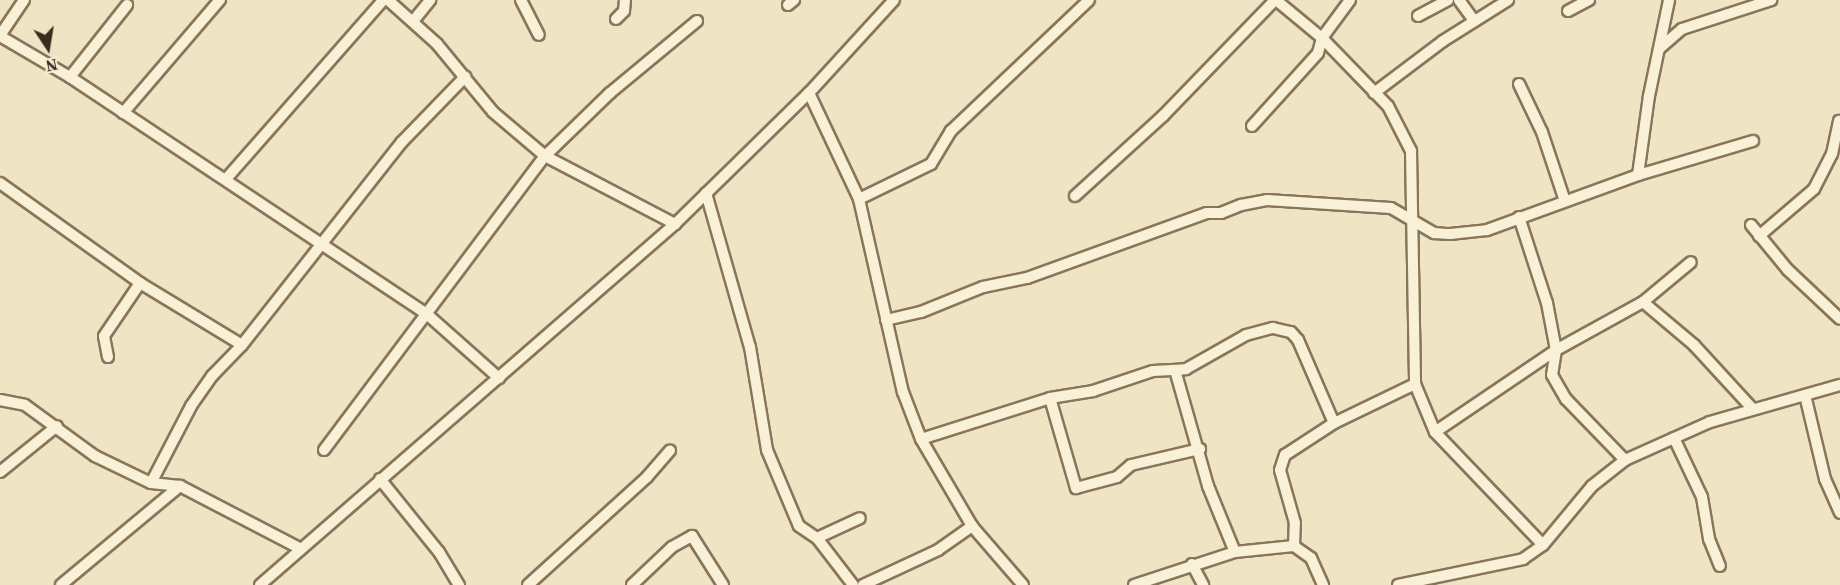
<!DOCTYPE html>
<html>
<head>
<meta charset="utf-8">
<style>
	body { margin:0 }
	#map { position:relative; width:1840px; height:585px; overflow:hidden; background:#efe4c3; font-family:"Source Serif 4",serif }
	div>[style] { position:absolute }
	[style*='--x'] { left:calc(var(--x)*1px); top:calc(var(--y)*1px); width:calc(var(--w)*1px); rotate:calc(var(--a)*1deg) }
	.roads { filter:drop-shadow(2px 0 #89765a) drop-shadow(-2px 0 #89765a) drop-shadow(0 2px #89765a) drop-shadow(0 -2px #89765a) }
	.minor>* { height:10px; margin:-5px; padding:0 5px; transform-origin:5px; border-radius:5px; background:#f9f1d7 }
	span { translate:-50% -50%; white-space:nowrap; text-align:center; line-height:1.15; -webkit-text-stroke:4.5px #f6eed3; paint-order:stroke }
	.north { position:absolute; left:18px; top:18px; width:60px; height:60px; -webkit-text-stroke:4px #f6eed3; paint-order:stroke; rotate:168deg; font-size:16px; font-weight:700; line-height:24px; text-align:center; color:#392d1e }
	.north::after { content:''; display:block; margin:auto; width:21px; height:27px; background:#392d1e; clip-path:polygon(50% 0,100% 100%,50% 72%,0 100%) }
</style>
</head>
<body>
<div id="map">
	<div class="roads">
		<div class="minor">
			<div style="--x:388;--y:0;--w:66;--a:41.9"></div>
			<div style="--x:437;--y:44;--w:88;--a:50.5"></div>
			<div style="--x:493;--y:112;--w:68;--a:40.2"></div>
			<div style="--x:545;--y:156;--w:147;--a:27.6"></div>
			<div style="--x:521;--y:0;--w:39;--a:63"></div>
			<div style="--x:1276;--y:0;--w:60;--a:39.6"></div>
			<div style="--x:1322;--y:38;--w:95;--a:45.9"></div>
			<div style="--x:1388;--y:106;--w:51;--a:62.9"></div>
			<div style="--x:1411;--y:151;--w:233;--a:89"></div>
			<div style="--x:1415;--y:384;--w:52;--a:67.4"></div>
			<div style="--x:1435;--y:432;--w:156;--a:46.3"></div>
			<div style="--x:1459;--y:0;--w:26;--a:54"></div>
			<div style="--x:788;--y:5;--w:8;--a:-40"></div>
			<div style="--x:1568;--y:11;--w:24;--a:-28"></div>
			<div style="--x:1418;--y:16;--w:34;--a:-28"></div>
			<div style="--x:616;--y:19;--w:11;--a:-45"></div>
			<div style="--x:624;--y:11;--w:11;--a:-85"></div>
			<div style="--x:414;--y:20;--w:26;--a:-51"></div>
			<div style="--x:1;--y:34;--w:41;--a:-55.9"></div>
			<div style="--x:0;--y:36;--w:81;--a:30.4"></div>
			<div style="--x:70;--y:77;--w:430;--a:33.6"></div>
			<div style="--x:428;--y:315;--w:95;--a:41.6"></div>
			<div style="--x:1660;--y:48;--w:29;--a:-41"></div>
			<div style="--x:1682;--y:29;--w:94;--a:-18"></div>
			<div style="--x:70;--y:77;--w:92;--a:-51.6"></div>
			<div style="--x:1519;--y:84;--w:53;--a:64.4"></div>
			<div style="--x:1542;--y:132;--w:73;--a:71.6"></div>
			<div style="--x:809;--y:93;--w:117;--a:64.7"></div>
			<div style="--x:859;--y:199;--w:198;--a:77.2"></div>
			<div style="--x:903;--y:392;--w:50;--a:69"></div>
			<div style="--x:921;--y:439;--w:101;--a:59.6"></div>
			<div style="--x:972;--y:526;--w:78;--a:49.2"></div>
			<div style="--x:1374;--y:93;--w:86;--a:-37"></div>
			<div style="--x:1443;--y:41;--w:77;--a:-32.2"></div>
			<div style="--x:123;--y:113;--w:149;--a:-49.4"></div>
			<div style="--x:1252;--y:126;--w:98;--a:-47.9"></div>
			<div style="--x:1318;--y:53;--w:16;--a:-75"></div>
			<div style="--x:1322;--y:38;--w:47;--a:-53.6"></div>
			<div style="--x:1638;--y:175;--w:80;--a:-82.1"></div>
			<div style="--x:1649;--y:96;--w:98;--a:-78.2"></div>
			<div style="--x:226;--y:179;--w:238;--a:-48.7"></div>
			<div style="--x:0;--y:183;--w:172;--a:35.5"></div>
			<div style="--x:140;--y:283;--w:119;--a:31.3"></div>
			<div style="--x:242;--y:345;--w:258;--a:-51.8"></div>
			<div style="--x:402;--y:142;--w:91;--a:-45.9"></div>
			<div style="--x:706;--y:193;--w:160;--a:74.1"></div>
			<div style="--x:750;--y:347;--w:104;--a:80.6"></div>
			<div style="--x:767;--y:450;--w:82;--a:67.2"></div>
			<div style="--x:799;--y:526;--w:22;--a:34"></div>
			<div style="--x:817;--y:538;--w:59;--a:52.5"></div>
			<div style="--x:1075;--y:196;--w:119;--a:-42.3"></div>
			<div style="--x:1163;--y:116;--w:161;--a:-46"></div>
			<div style="--x:859;--y:199;--w:80;--a:-25.9"></div>
			<div style="--x:931;--y:164;--w:39;--a:-59"></div>
			<div style="--x:951;--y:131;--w:190;--a:-43.5"></div>
			<div style="--x:1519;--y:217;--w:90;--a:72"></div>
			<div style="--x:1547;--y:303;--w:48;--a:79.2"></div>
			<div style="--x:1556;--y:350;--w:25;--a:99"></div>
			<div style="--x:1552;--y:375;--w:28;--a:60"></div>
			<div style="--x:1566;--y:399;--w:85;--a:46"></div>
			<div style="--x:1751;--y:225;--w:58;--a:50.6"></div>
			<div style="--x:1788;--y:270;--w:71;--a:43.3"></div>
			<div style="--x:1759;--y:236;--w:72;--a:-40.5"></div>
			<div style="--x:1814;--y:189;--w:39;--a:-63"></div>
			<div style="--x:1832;--y:154;--w:34;--a:-78"></div>
			<div style="--x:1643;--y:302;--w:67;--a:40.1"></div>
			<div style="--x:1694;--y:345;--w:86;--a:47.4"></div>
			<div style="--x:886;--y:320;--w:36;--a:-13"></div>
			<div style="--x:921;--y:312;--w:67;--a:-22"></div>
			<div style="--x:983;--y:287;--w:45;--a:-11.6"></div>
			<div style="--x:1027;--y:278;--w:191;--a:-19.9"></div>
			<div style="--x:1207;--y:213;--w:14;--a:0"></div>
			<div style="--x:1221;--y:213;--w:22;--a:-22"></div>
			<div style="--x:1241;--y:205;--w:26;--a:-11"></div>
			<div style="--x:1267;--y:200;--w:124;--a:3.7"></div>
			<div style="--x:1391;--y:208;--w:50;--a:30.2"></div>
			<div style="--x:1434;--y:233;--w:16;--a:4"></div>
			<div style="--x:1450;--y:234;--w:37;--a:-6"></div>
			<div style="--x:1487;--y:230;--w:161;--a:-20"></div>
			<div style="--x:1638;--y:175;--w:120;--a:-16.5"></div>
			<div style="--x:108;--y:357;--w:21;--a:-101"></div>
			<div style="--x:104;--y:336;--w:64;--a:-55.8"></div>
			<div style="--x:1175;--y:370;--w:121;--a:74.1"></div>
			<div style="--x:1208;--y:486;--w:71;--a:67.8"></div>
			<div style="--x:1805;--y:395;--w:86;--a:76.6"></div>
			<div style="--x:1825;--y:479;--w:37;--a:66"></div>
			<div style="--x:1050;--y:398;--w:94;--a:73.9"></div>
			<div style="--x:1076;--y:488;--w:42;--a:-15"></div>
			<div style="--x:1117;--y:477;--w:18;--a:-41"></div>
			<div style="--x:1131;--y:465;--w:71;--a:-13.1"></div>
			<div style="--x:0;--y:400;--w:25;--a:11"></div>
			<div style="--x:25;--y:405;--w:87;--a:36.1"></div>
			<div style="--x:95;--y:456;--w:62;--a:25.7"></div>
			<div style="--x:151;--y:483;--w:29;--a:6"></div>
			<div style="--x:180;--y:486;--w:136;--a:27.5"></div>
			<div style="--x:1435;--y:432;--w:146;--a:-34.1"></div>
			<div style="--x:1556;--y:350;--w:99;--a:-28.9"></div>
			<div style="--x:1643;--y:302;--w:62;--a:-39.8"></div>
			<div style="--x:1674;--y:438;--w:65;--a:64.6"></div>
			<div style="--x:1702;--y:497;--w:43;--a:80.5"></div>
			<div style="--x:1709;--y:539;--w:29;--a:68"></div>
			<div style="--x:921;--y:439;--w:135;--a:-17.6"></div>
			<div style="--x:1050;--y:398;--w:44;--a:-9.2"></div>
			<div style="--x:1093;--y:391;--w:63;--a:-18.4"></div>
			<div style="--x:1153;--y:371;--w:33;--a:-3"></div>
			<div style="--x:1186;--y:369;--w:69;--a:-29.5"></div>
			<div style="--x:1246;--y:335;--w:28;--a:-15"></div>
			<div style="--x:1273;--y:328;--w:18;--a:13"></div>
			<div style="--x:1291;--y:332;--w:11;--a:49"></div>
			<div style="--x:1298;--y:340;--w:90;--a:66.6"></div>
			<div style="--x:324;--y:450;--w:368;--a:-53.1"></div>
			<div style="--x:545;--y:156;--w:91;--a:-44.1"></div>
			<div style="--x:610;--y:93;--w:113;--a:-39.6"></div>
			<div style="--x:0;--y:472;--w:73;--a:-38.9"></div>
			<div style="--x:380;--y:479;--w:94;--a:51.1"></div>
			<div style="--x:439;--y:552;--w:39;--a:59"></div>
			<div style="--x:151;--y:483;--w:87;--a:-62.5"></div>
			<div style="--x:191;--y:406;--w:37;--a:-55"></div>
			<div style="--x:212;--y:376;--w:43;--a:-45.9"></div>
			<div style="--x:817;--y:538;--w:47;--a:-24.9"></div>
			<div style="--x:1294;--y:546;--w:23;--a:-88"></div>
			<div style="--x:1295;--y:523;--w:55;--a:-105.8"></div>
			<div style="--x:1280;--y:470;--w:16;--a:-72"></div>
			<div style="--x:1285;--y:455;--w:59;--a:-33.1"></div>
			<div style="--x:1334;--y:423;--w:90;--a:-25.7"></div>
			<div style="--x:1192;--y:564;--w:24;--a:62"></div>
			<div style="--x:61;--y:585;--w:155;--a:-39.8"></div>
			<div style="--x:260;--y:585;--w:550;--a:-41.02"></div>
			<div style="--x:675;--y:224;--w:187;--a:-44.4"></div>
			<div style="--x:809;--y:93;--w:126;--a:-47.6"></div>
			<div style="--x:528;--y:585;--w:161;--a:-42.2"></div>
			<div style="--x:647;--y:477;--w:35;--a:-49"></div>
			<div style="--x:632;--y:585;--w:55;--a:-43.5"></div>
			<div style="--x:672;--y:547;--w:23;--a:-29"></div>
			<div style="--x:692;--y:536;--w:58;--a:57.7"></div>
			<div style="--x:863;--y:585;--w:83;--a:-25"></div>
			<div style="--x:938;--y:550;--w:42;--a:-35.2"></div>
			<div style="--x:1134;--y:585;--w:106;--a:-18.1"></div>
			<div style="--x:1235;--y:552;--w:59;--a:-5.8"></div>
			<div style="--x:1294;--y:546;--w:21;--a:35"></div>
			<div style="--x:1311;--y:558;--w:30;--a:66"></div>
			<div style="--x:1398;--y:585;--w:128;--a:-11.7"></div>
			<div style="--x:1523;--y:559;--w:24;--a:-35"></div>
			<div style="--x:1543;--y:545;--w:77;--a:-50.3"></div>
			<div style="--x:1592;--y:486;--w:42;--a:-38.2"></div>
			<div style="--x:1625;--y:460;--w:93;--a:-24.1"></div>
			<div style="--x:1710;--y:422;--w:135;--a:-15.9"></div>
		</div>
	</div>
	<div class="north">N</div>
</div>
</body>
</html>
